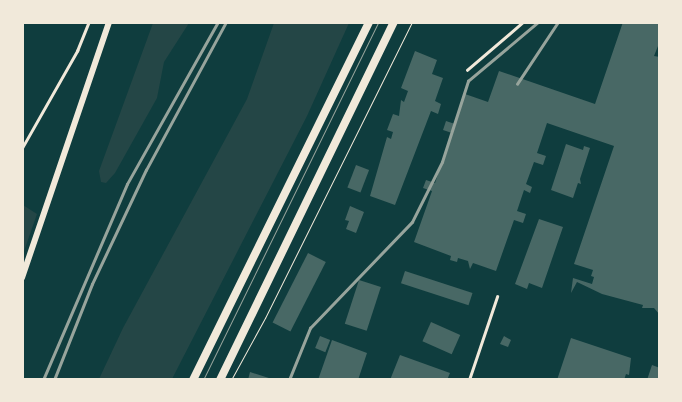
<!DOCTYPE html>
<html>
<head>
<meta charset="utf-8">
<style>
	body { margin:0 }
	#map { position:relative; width:682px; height:402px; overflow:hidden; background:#0f3d3e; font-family:"DM Sans",sans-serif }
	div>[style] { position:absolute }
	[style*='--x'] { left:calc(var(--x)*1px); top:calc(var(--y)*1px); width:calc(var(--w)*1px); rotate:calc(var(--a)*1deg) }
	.green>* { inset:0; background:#244646 }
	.building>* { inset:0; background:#486865; transform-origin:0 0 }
	.path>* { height:1px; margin:-0.5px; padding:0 0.5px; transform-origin:0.5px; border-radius:0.5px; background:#f1e9da }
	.service>* { height:2.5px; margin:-1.25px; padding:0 1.25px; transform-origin:1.25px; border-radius:1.25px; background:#f1e9da }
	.tertiary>* { height:5.5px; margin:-2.75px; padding:0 2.75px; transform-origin:2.75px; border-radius:2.75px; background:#f1e9da }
	.primary>* { height:8px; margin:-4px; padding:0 4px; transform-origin:4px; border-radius:4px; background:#f1e9da }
	.tram>* { height:1px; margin:-0.5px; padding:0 0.5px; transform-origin:0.5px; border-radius:0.5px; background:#97a49c }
	.rail>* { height:2.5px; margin:-1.25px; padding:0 1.25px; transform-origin:1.25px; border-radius:1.25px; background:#97a49c }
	span { translate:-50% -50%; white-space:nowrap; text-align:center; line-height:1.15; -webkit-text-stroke:4.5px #f1e9da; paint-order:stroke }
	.frame { position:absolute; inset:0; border:24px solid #f1e9da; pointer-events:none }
</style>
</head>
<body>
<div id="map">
	<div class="green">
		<div style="clip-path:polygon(153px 23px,189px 23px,164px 62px,157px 98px,115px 173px,106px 183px,101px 182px,99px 171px)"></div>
		<div style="clip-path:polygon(274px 23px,349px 23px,307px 116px,172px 379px,99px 379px,123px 328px,247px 99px)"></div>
		<div style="clip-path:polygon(23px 205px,37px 214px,23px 254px,22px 205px)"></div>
	</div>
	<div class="building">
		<div style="clip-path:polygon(623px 22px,660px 22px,660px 41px,654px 56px,660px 57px,660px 315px,654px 308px,642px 308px,643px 305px,602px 294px,577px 282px,571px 293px,573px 278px,592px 284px,594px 277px,591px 276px,593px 270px,574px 264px,614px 146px,547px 123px,537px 153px,546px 156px,543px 165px,534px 162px,526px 184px,532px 187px,530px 193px,524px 190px,517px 211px,526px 214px,523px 223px,514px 220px,496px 271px,473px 263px,470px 269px,468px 261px,458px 258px,457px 262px,450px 260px,451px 256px,414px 242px,432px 191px,423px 188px,426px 180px,435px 183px,452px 133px,443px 130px,446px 121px,455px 124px,465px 94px,488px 102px,499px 71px,595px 104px)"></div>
		<div style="clip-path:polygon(415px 51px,437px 60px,432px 74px,443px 78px,435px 101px,441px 104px,438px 114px,431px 111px,395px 205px,370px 196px,387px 137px,391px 139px,393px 132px,387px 130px,393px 114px,399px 116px,401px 100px,404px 102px,408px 91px,401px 88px)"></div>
		<div style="clip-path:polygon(566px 144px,583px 150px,584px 146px,590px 148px,580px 179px,581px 184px,578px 183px,573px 198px,551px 190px)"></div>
		<div style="left:356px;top:165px;width:14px;height:24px;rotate:21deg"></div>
		<div style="clip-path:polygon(350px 206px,364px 212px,356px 233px,346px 229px,349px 221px,345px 220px)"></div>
		<div style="clip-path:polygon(539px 219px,563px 227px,542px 288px,529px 283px,527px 289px,515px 284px)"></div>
		<div style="left:308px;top:253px;width:20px;height:78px;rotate:27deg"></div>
		<div style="left:405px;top:271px;width:71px;height:13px;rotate:18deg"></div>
		<div style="left:359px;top:280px;width:23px;height:46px;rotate:18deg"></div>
		<div style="left:431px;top:322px;width:32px;height:21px;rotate:24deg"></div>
		<div style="left:320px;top:336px;width:11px;height:13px;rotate:22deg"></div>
		<div style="clip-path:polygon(504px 336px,511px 340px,508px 347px,500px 344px)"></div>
		<div style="clip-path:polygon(571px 338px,631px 358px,629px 375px,626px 374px,624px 380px,557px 380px)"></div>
		<div style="clip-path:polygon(332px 340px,367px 353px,358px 380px,318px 380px)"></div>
		<div style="clip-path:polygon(400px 355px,450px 373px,447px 380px,390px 380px)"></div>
		<div style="clip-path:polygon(652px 365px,660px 368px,660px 380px,647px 380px)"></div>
		<div style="clip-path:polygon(250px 372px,272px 379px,272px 380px,248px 380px)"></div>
	</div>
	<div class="path">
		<div style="--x:231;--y:380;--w:71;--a:-61.3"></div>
		<div style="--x:265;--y:318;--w:330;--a:-63.6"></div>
	</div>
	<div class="service">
		<div style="--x:467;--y:70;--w:74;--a:-40.6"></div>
		<div style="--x:22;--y:148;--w:112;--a:-60.4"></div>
		<div style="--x:77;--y:51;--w:31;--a:-68"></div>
		<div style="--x:469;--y:380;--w:88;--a:-71.4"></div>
	</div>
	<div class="tertiary">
		<div style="--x:22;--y:278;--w:270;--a:-71.2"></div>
	</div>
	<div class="primary">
		<div style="--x:193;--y:380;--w:399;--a:-63.8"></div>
		<div style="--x:220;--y:380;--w:398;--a:-64.1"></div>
	</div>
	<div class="tram">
		<div style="--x:203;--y:380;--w:398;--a:-63.9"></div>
	</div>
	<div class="rail">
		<div style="--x:517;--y:84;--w:74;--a:-56.5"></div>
		<div style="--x:43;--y:380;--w:213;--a:-66.8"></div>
		<div style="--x:127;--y:184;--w:186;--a:-60.7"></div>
		<div style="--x:54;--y:380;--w:103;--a:-68.4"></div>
		<div style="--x:92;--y:284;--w:126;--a:-64.7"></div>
		<div style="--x:146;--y:170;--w:168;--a:-61.6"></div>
		<div style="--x:289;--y:380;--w:56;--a:-68"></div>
		<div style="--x:310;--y:328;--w:147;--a:-46.1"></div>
		<div style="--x:412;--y:222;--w:67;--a:-63.4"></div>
		<div style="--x:442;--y:162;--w:85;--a:-72.2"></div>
		<div style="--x:468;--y:81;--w:92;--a:-40.1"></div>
	</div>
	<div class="frame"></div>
</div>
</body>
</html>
